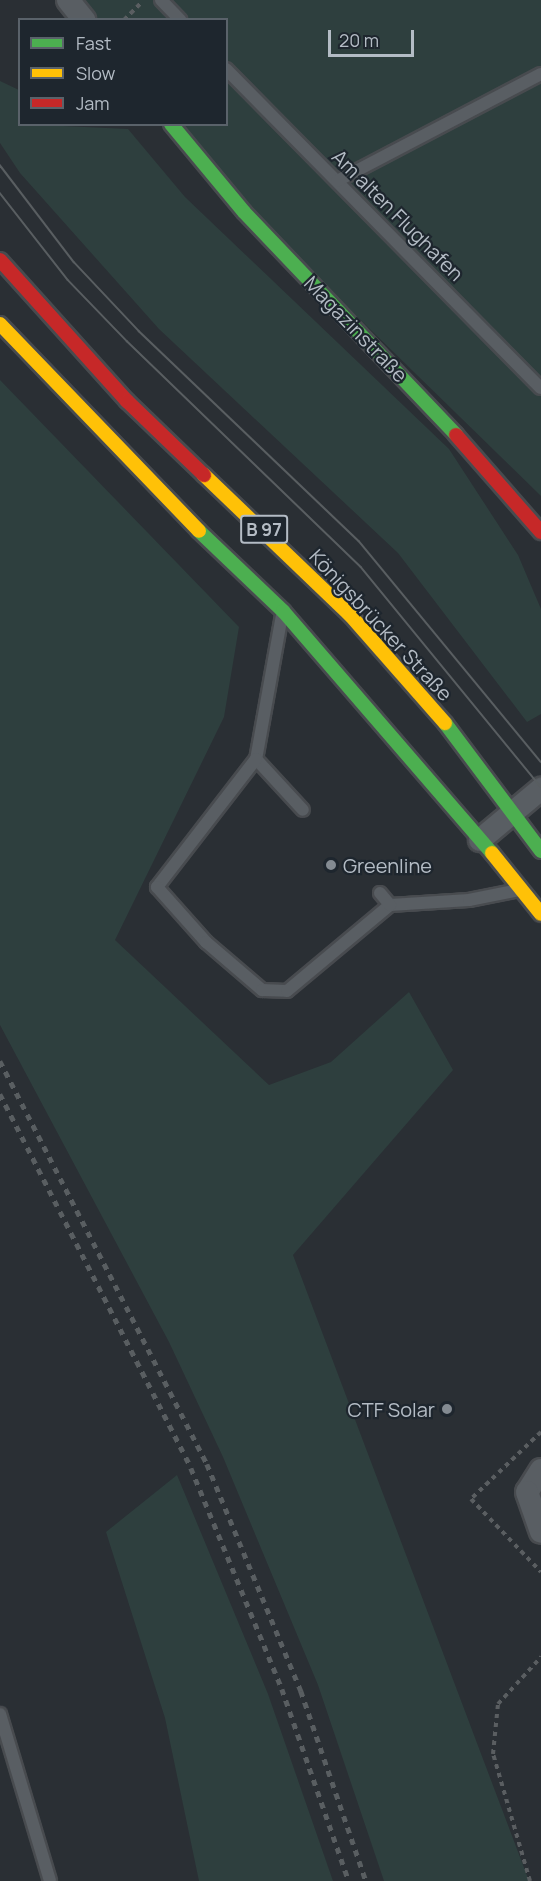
<!DOCTYPE html>
<html>
<head>
<meta charset="utf-8">
<style>
	body { margin:0 }
	#map { position:relative; width:541px; height:1881px; overflow:hidden; background:#2a2f34; font-family:Manrope,sans-serif }
	div>[style] { position:absolute }
	[style*='--x'] { left:calc(var(--x)*1px); top:calc(var(--y)*1px); width:calc(var(--w)*1px); rotate:calc(var(--a)*1deg) }
	.green>* { inset:0; background:#2e3f3e }
	.path>* { height:4px; margin-top:-2px; transform-origin:0; background:repeating-linear-gradient(90deg,#5a5e61 0 4.5px,transparent 0 9px) }
	.roads { filter:drop-shadow(2px 0 #484b4f) drop-shadow(-2px 0 #484b4f) drop-shadow(0 2px #484b4f) drop-shadow(0 -2px #484b4f) }
	.lane>* { height:12px; margin:-6px; padding:0 6px; transform-origin:6px; border-radius:6px; background:#595e63 }
	.street>* { height:22px; margin:-11px; padding:0 11px; transform-origin:11px; border-radius:11px; background:#595e63 }
	.fast>* { height:14px; margin:-7px; padding:0 7px; transform-origin:7px; border-radius:7px; background:#4caf50 }
	.slow>* { height:14px; margin:-7px; padding:0 7px; transform-origin:7px; border-radius:7px; background:#ffc107 }
	.jam>* { height:14px; margin:-7px; padding:0 7px; transform-origin:7px; border-radius:7px; background:#c62828 }
	.tram>* { height:1.5px; margin:-0.75px; padding:0 0.75px; transform-origin:0.75px; border-radius:0.75px; background:#595e61 }
	.rail>* { height:4.5px; margin-top:-2.25px; transform-origin:0; background:repeating-linear-gradient(90deg,#595e61 0 6px,transparent 0 12px) }
	.dots>* { width:16px; height:16px; translate:-50% -50%; box-sizing:border-box; border:3px solid #1e262e; border-radius:50% }
	span { translate:-50% -50%; white-space:nowrap; text-align:center; line-height:1.15; -webkit-text-stroke:4.5px #1e262e; paint-order:stroke }
	.shield-label span { padding:2px 4px; background:#1e262e; border:2px solid; border-radius:4px; -webkit-text-stroke-width:0 }
	.shield-label { font-size:18px; color:#b4bcc5; font-weight:700 }
	.street-label { font-size:20px; color:#b4bcc5 }
	.poi-label { font-size:20px; color:#b4bcc5 }
	.left { translate:0 -50%; text-align:left }
	.right { translate:-100% -50%; text-align:right }
	.legend { position:absolute; left:18px; top:18px; width:210px; height:108px; box-sizing:border-box; background:#1e262e; border:2px solid #5a626a; margin:0; padding:8px 10px; list-style:none; font-size:18px; color:#b4bcc5 }
	.legend li { display:flex; align-items:center; gap:12px; height:30px }
	.legend b { width:30px; border:2px solid #5a626a }
	.scale { position:absolute; left:328px; top:30px; width:86px; height:27px; box-sizing:border-box; border:3px solid #b4bcc5; border-top:0; padding-left:8px; font-size:18px; line-height:21px; white-space:nowrap; color:#b4bcc5; -webkit-text-stroke:4px #1e262e; paint-order:stroke }
</style>
</head>
<body>
<div id="map">
	<div class="green">
		<div style="clip-path:polygon(76px 0,541px 0,541px 496px,296px 257px,181px 125px,226px 124px,226px 20px,93px 19px)"></div>
		<div style="clip-path:polygon(0 81px,19px 90px,20px 124px,128px 129px,185px 197px,449px 449px,518px 555px,541px 609px,541px 714px,527px 722px,398px 553px,159px 329px,20px 173px,0 143px)"></div>
		<div style="clip-path:polygon(0 380px,239px 627px,224px 717px,115px 940px,269px 1085px,331px 1062px,409px 992px,453px 1070px,293px 1255px,529px 1881px,384px 1881px,318px 1685px,223px 1457px,169px 1342px,0 1025px)"></div>
		<div style="clip-path:polygon(177px 1475px,268px 1694px,333px 1881px,199px 1881px,165px 1718px,106px 1532px)"></div>
	</div>
	<div class="path">
		<div style="--x:124;--y:20;--w:24;--a:-45"></div>
		<div style="--x:541;--y:1432;--w:97;--a:136.3"></div>
		<div style="--x:471;--y:1499;--w:101;--a:46.2"></div>
		<div style="--x:530;--y:1881;--w:132;--a:-106.2"></div>
		<div style="--x:493;--y:1754;--w:50;--a:-84.3"></div>
		<div style="--x:498;--y:1704;--w:64;--a:-47.5"></div>
	</div>
	<div class="roads">
		<div class="lane">
			<div style="--x:161;--y:0;--w:28;--a:46"></div>
			<div style="--x:226;--y:69;--w:448;--a:45.4"></div>
			<div style="--x:337;--y:181;--w:230;--a:-27.7"></div>
			<div style="--x:282;--y:615;--w:146;--a:100.2"></div>
			<div style="--x:256;--y:759;--w:69;--a:47.3"></div>
			<div style="--x:256;--y:759;--w:162;--a:127.7"></div>
			<div style="--x:157;--y:887;--w:74;--a:48.3"></div>
			<div style="--x:206;--y:942;--w:74;--a:40.6"></div>
			<div style="--x:262;--y:990;--w:25;--a:2"></div>
			<div style="--x:287;--y:991;--w:134;--a:-39.9"></div>
			<div style="--x:390;--y:905;--w:79;--a:-3.6"></div>
			<div style="--x:469;--y:900;--w:51;--a:-11.3"></div>
			<div style="--x:380;--y:893;--w:16;--a:50"></div>
			<div style="--x:0;--y:1714;--w:174;--a:73.3"></div>
		</div>
		<div class="street">
			<div style="--x:68;--y:0;--w:26;--a:51"></div>
			<div style="--x:480;--y:840;--w:80;--a:-39.9"></div>
			<div style="--x:541;--y:1470;--w:26;--a:122"></div>
			<div style="--x:527;--y:1492;--w:42;--a:70.7"></div>
		</div>
		<div class="fast">
			<div style="--x:171;--y:124;--w:114;--a:50.3"></div>
			<div style="--x:244;--y:212;--w:308;--a:46.4"></div>
			<div style="--x:199;--y:531;--w:116;--a:43.6"></div>
			<div style="--x:283;--y:611;--w:320;--a:49.2"></div>
			<div style="--x:445;--y:723;--w:160;--a:53.1"></div>
		</div>
		<div class="slow">
			<div style="--x:0;--y:324;--w:287;--a:46.1"></div>
			<div style="--x:204;--y:475;--w:202;--a:43.8"></div>
			<div style="--x:350;--y:615;--w:144;--a:48.7"></div>
			<div style="--x:492;--y:853;--w:78;--a:51.2"></div>
		</div>
		<div class="jam">
			<div style="--x:0;--y:260;--w:190;--a:48"></div>
			<div style="--x:127;--y:401;--w:107;--a:43.9"></div>
			<div style="--x:456;--y:435;--w:129;--a:48.8"></div>
		</div>
	</div>
	<div class="tram">
		<div style="--x:0;--y:165;--w:122;--a:52.7"></div>
		<div style="--x:74;--y:262;--w:95;--a:46.7"></div>
		<div style="--x:139;--y:331;--w:304;--a:43.7"></div>
		<div style="--x:359;--y:541;--w:286;--a:50.5"></div>
		<div style="--x:0;--y:193;--w:110;--a:52"></div>
		<div style="--x:68;--y:280;--w:85;--a:46"></div>
		<div style="--x:127;--y:341;--w:325;--a:44"></div>
		<div style="--x:361;--y:567;--w:284;--a:50.7"></div>
	</div>
	<div class="rail">
		<div style="--x:0;--y:1061;--w:453;--a:62.8"></div>
		<div style="--x:207;--y:1464;--w:246;--a:67.5"></div>
		<div style="--x:301;--y:1691;--w:201;--a:71.1"></div>
		<div style="--x:0;--y:1094;--w:420;--a:62.9"></div>
		<div style="--x:191;--y:1468;--w:239;--a:67.6"></div>
		<div style="--x:282;--y:1689;--w:203;--a:70.8"></div>
	</div>
	<div class="dots">
		<div style="left:331px;top:865px;background:#848b92"></div>
		<div style="left:447px;top:1409px;background:#848b92"></div>
	</div>
	<div class="shield-label">
		<span style="left:264px;top:529px">B 97</span>
	</div>
	<div class="street-label">
		<span style="left:398px;top:215px;rotate:45deg">Am alten Flughafen</span>
		<span style="left:356px;top:329px;rotate:46deg">Magazinstraße</span>
		<span style="left:381px;top:625px;rotate:47deg">Königsbrücker Straße</span>
	</div>
	<div class="poi-label">
		<span class="left" style="left:343px;top:865px">Greenline</span>
		<span class="right" style="left:435px;top:1409px">CTF Solar</span>
	</div>
	<ul class="legend">
	<li><b style="height:8px;background:#4caf50"></b>Fast</li>
	<li><b style="height:8px;background:#ffc107"></b>Slow</li>
	<li><b style="height:8px;background:#c62828"></b>Jam</li>
	</ul>
	<div class="scale">20 m</div>
</div>
</body>
</html>
